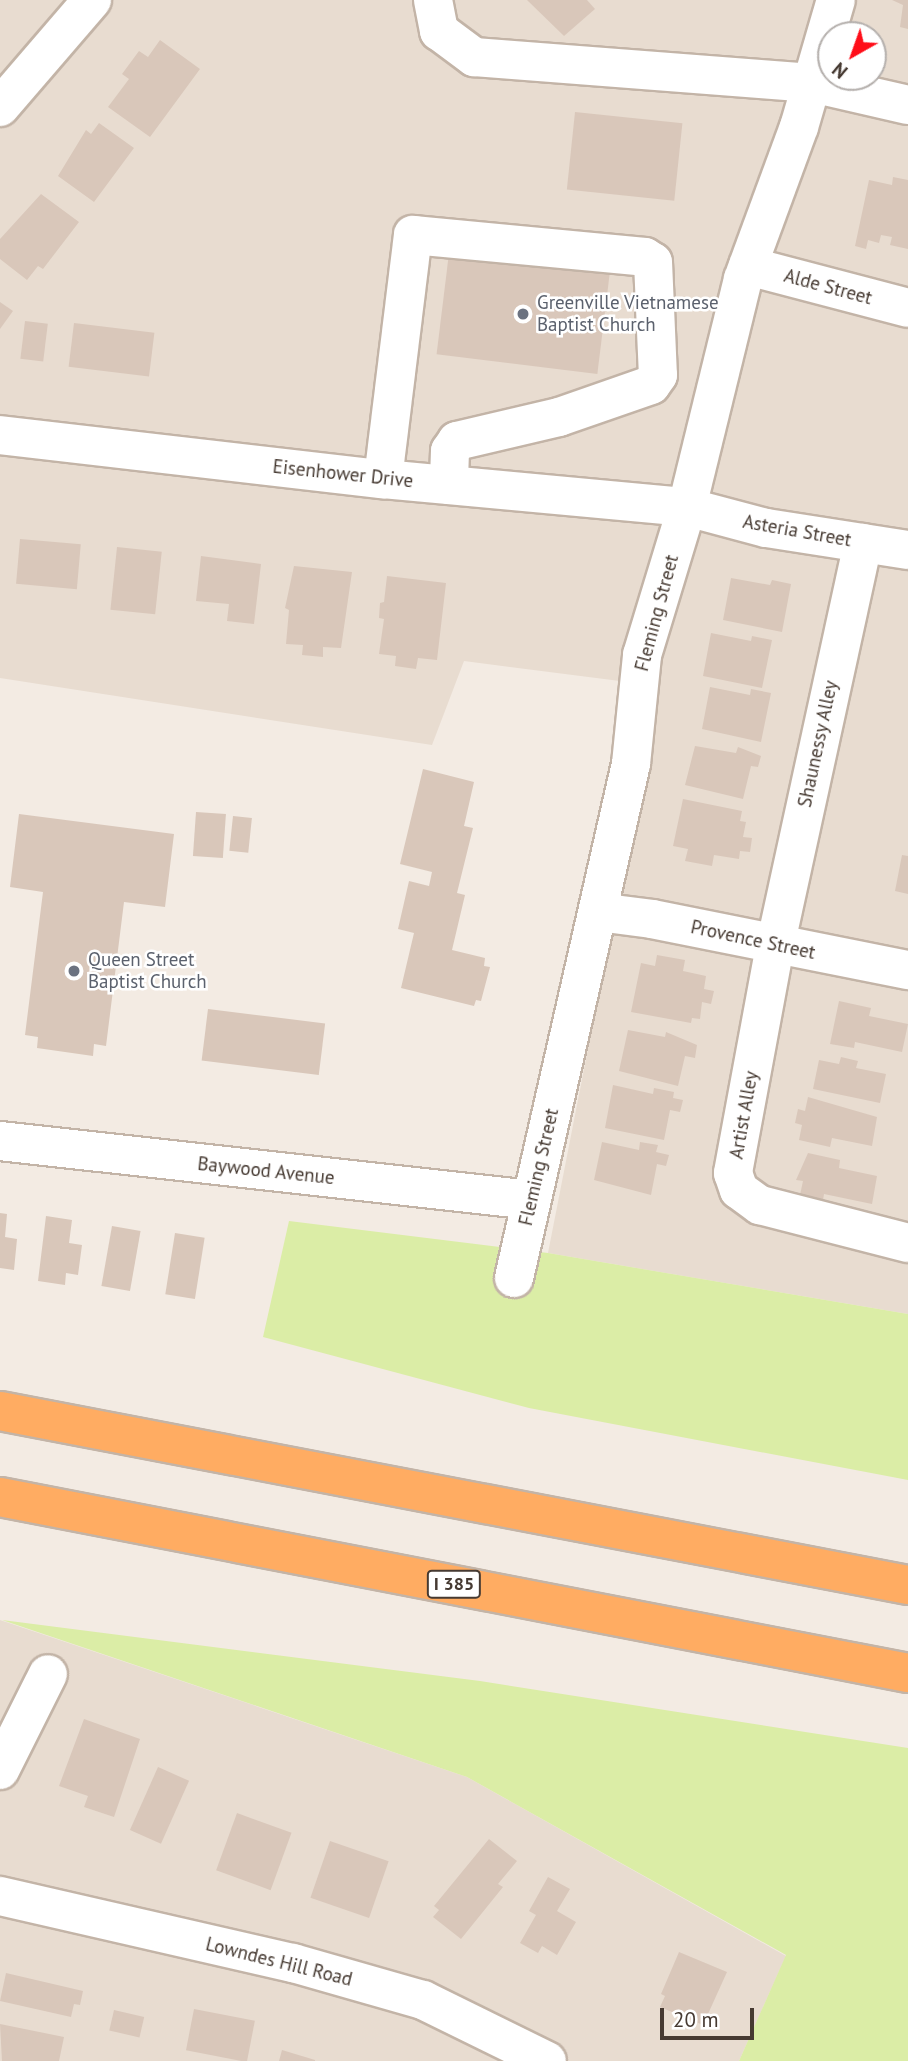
<!DOCTYPE html>
<html>
<head>
<meta charset="utf-8">
<style>
	body { margin:0 }
	#map { position:relative; width:908px; height:2061px; overflow:hidden; background:#f3ebe3; font-family:"PT Sans",sans-serif }
	div>[style] { position:absolute }
	[style*='--x'] { left:calc(var(--x)*1px); top:calc(var(--y)*1px); width:calc(var(--w)*1px); rotate:calc(var(--a)*1deg) }
	.residential>* { inset:0; background:#e8dcd0 }
	.green>* { inset:0; background:#dbeda6 }
	.building>* { inset:0; background:#d9c7ba; transform-origin:0 0 }
	.roads { filter:drop-shadow(2px 0 #c3b4a7) drop-shadow(-2px 0 #c3b4a7) drop-shadow(0 2px #c3b4a7) drop-shadow(0 -2px #c3b4a7) }
	.minor>* { height:38px; margin:-19px; padding:0 19px; transform-origin:19px; border-radius:19px; background:#fff }
	.highway>* { height:38px; margin:-19px; padding:0 19px; transform-origin:19px; border-radius:19px; background:#ffac62 }
	.dots>* { width:19px; height:19px; translate:-50% -50%; box-sizing:border-box; border:4px solid #fff; border-radius:50% }
	span { translate:-50% -50%; white-space:nowrap; text-align:center; line-height:1.15; -webkit-text-stroke:5px #fff; paint-order:stroke }
	.shield-label span { padding:2px 5px; background:#fff; border:2px solid; border-radius:5px; -webkit-text-stroke-width:0 }
	.shield-label { font-size:18px; color:#463a32; font-weight:700 }
	.street-label { font-size:19px; color:#463a32 }
	.worship-label { font-size:19px; color:#5b616d }
	.left { translate:0 -50%; text-align:left }
	.north { position:absolute; left:817px; top:21px; width:70px; height:70px; box-sizing:border-box; background:#fff; border:2px solid #b5b0ad; border-radius:50%; rotate:220deg; font-size:19px; font-weight:700; line-height:28px; text-align:center; color:#463a32 }
	.north::after { content:''; display:block; margin:auto; width:24px; height:32px; background:#ff0e19; clip-path:polygon(50% 0,100% 100%,50% 72%,0 100%) }
	.scale { position:absolute; left:660px; top:2008px; width:94px; height:32px; box-sizing:border-box; border:4px solid #463a32; border-top:0; padding-left:9px; font-size:21px; line-height:24px; white-space:nowrap; color:#463a32; -webkit-text-stroke:5px #fff; paint-order:stroke }
</style>
</head>
<body>
<div id="map">
	<div class="residential">
		<div style="clip-path:polygon(evenodd,0 0,908px 0,908px 1314px,548px 1253px,659px 686px,464px 661px,432px 745px,0 678px,0 0,831px 35px,873px 35px,873px 77px,831px 77px,831px 35px)"></div>
		<div style="clip-path:polygon(0 1620px,467px 1777px,786px 1956px,739px 2061px,0 2061px)"></div>
	</div>
	<div class="green">
		<div style="clip-path:polygon(289px 1221px,548px 1253px,908px 1314px,908px 1480px,529px 1408px,263px 1337px)"></div>
		<div style="clip-path:polygon(2px 1620px,480px 1681px,908px 1748px,908px 2061px,739px 2061px,786px 1955px,467px 1777px)"></div>
	</div>
	<div class="building">
		<div style="clip-path:polygon(527px 0,587px 0,595px 9px,564px 36px)"></div>
		<div style="clip-path:polygon(892px 0,908px 0,908px 29px,900px 27px,903px 5px)"></div>
		<div style="clip-path:polygon(160px 40px,200px 69px,150px 137px,108px 107px,129px 79px,122px 74px,139px 51px,148px 57px)"></div>
		<div style="left:575px;top:112px;width:108px;height:78px;rotate:6deg"></div>
		<div style="clip-path:polygon(99px 123px,134px 148px,94px 202px,58px 176px,86px 130px,91px 134px)"></div>
		<div style="clip-path:polygon(893px 177px,908px 180px,908px 249px,890px 245px,892px 237px,881px 235px,879px 243px,868px 240px,866px 249px,855px 246px,869px 180px,892px 185px)"></div>
		<div style="clip-path:polygon(41px 194px,79px 222px,43px 269px,38px 266px,27px 280px,0 259px,0 239px)"></div>
		<div style="left:449px;top:253px;width:162px;height:102px;rotate:7deg"></div>
		<div style="clip-path:polygon(0 302px,13px 311px,0 329px)"></div>
		<div style="left:25px;top:321px;width:23px;height:38px;rotate:7deg"></div>
		<div style="left:74px;top:323px;width:81px;height:44px;rotate:7deg"></div>
		<div style="left:20px;top:539px;width:61px;height:45px;rotate:5deg"></div>
		<div style="left:117px;top:547px;width:45px;height:63px;rotate:6deg"></div>
		<div style="clip-path:polygon(201px 556px,261px 564px,254px 624px,227px 621px,229px 604px,196px 601px)"></div>
		<div style="clip-path:polygon(294px 566px,352px 572px,341px 648px,323px 647px,323px 657px,302px 655px,303px 645px,286px 644px,289px 610px,285px 608px)"></div>
		<div style="clip-path:polygon(387px 576px,446px 583px,437px 660px,418px 658px,416px 669px,395px 666px,396px 656px,379px 654px,384px 619px,379px 618px,380px 603px,384px 602px)"></div>
		<div style="clip-path:polygon(731px 578px,770px 585px,772px 580px,791px 584px,782px 632px,723px 620px)"></div>
		<div style="clip-path:polygon(711px 633px,751px 641px,752px 636px,772px 640px,762px 688px,703px 676px)"></div>
		<div style="clip-path:polygon(710px 687px,750px 695px,751px 689px,771px 693px,761px 742px,702px 729px)"></div>
		<div style="clip-path:polygon(695px 746px,736px 753px,738px 747px,761px 756px,758px 767px,751px 766px,743px 799px,685px 785px)"></div>
		<div style="clip-path:polygon(423px 769px,474px 782px,464px 826px,473px 828px,457px 893px,465px 895px,452px 950px,485px 958px,484px 966px,490px 967px,481px 1001px,476px 1000px,474px 1006px,401px 988px,414px 933px,398px 929px,409px 881px,429px 886px,432px 872px,400px 864px)"></div>
		<div style="clip-path:polygon(683px 799px,742px 811px,740px 821px,746px 822px,743px 837px,752px 838px,750px 852px,740px 851px,739px 859px,714px 855px,712px 866px,685px 861px,688px 849px,673px 846px)"></div>
		<div style="left:196px;top:812px;width:30px;height:44px;rotate:4deg"></div>
		<div style="clip-path:polygon(19px 814px,174px 834px,165px 907px,124px 902px,106px 1046px,94px 1044px,93px 1056px,37px 1048px,38px 1037px,25px 1035px,43px 892px,10px 887px)"></div>
		<div style="left:233px;top:816px;width:19px;height:35px;rotate:6deg"></div>
		<div style="clip-path:polygon(902px 855px,908px 856px,908px 894px,895px 891px)"></div>
		<div style="clip-path:polygon(657px 955px,685px 960px,683px 971px,706px 976px,704px 989px,714px 991px,711px 1004px,702px 1002px,700px 1019px,692px 1018px,691px 1023px,631px 1012px,641px 963px,655px 966px)"></div>
		<div style="clip-path:polygon(839px 1001px,871px 1008px,869px 1016px,908px 1024px,902px 1052px,855px 1042px,854px 1048px,830px 1044px)"></div>
		<div style="left:208px;top:1009px;width:118px;height:52px;rotate:7deg"></div>
		<div style="clip-path:polygon(628px 1030px,665px 1037px,666px 1032px,697px 1045px,695px 1058px,685px 1056px,678px 1086px,619px 1071px)"></div>
		<div style="clip-path:polygon(841px 1057px,858px 1061px,856px 1068px,886px 1074px,880px 1103px,813px 1089px,819px 1060px,839px 1064px)"></div>
		<div style="clip-path:polygon(613px 1085px,653px 1094px,654px 1088px,674px 1092px,673px 1098px,683px 1100px,680px 1112px,670px 1110px,664px 1140px,605px 1128px)"></div>
		<div style="clip-path:polygon(808px 1097px,877px 1117px,872px 1146px,832px 1138px,830px 1147px,799px 1140px,802px 1125px,795px 1123px,798px 1109px,805px 1111px)"></div>
		<div style="clip-path:polygon(602px 1142px,639px 1150px,640px 1142px,658px 1145px,656px 1152px,669px 1155px,666px 1166px,657px 1164px,651px 1195px,594px 1180px)"></div>
		<div style="clip-path:polygon(808px 1153px,840px 1160px,839px 1168px,877px 1176px,872px 1204px,824px 1194px,823px 1200px,800px 1195px,803px 1181px,796px 1180px)"></div>
		<div style="clip-path:polygon(0 1213px,7px 1214px,5px 1237px,17px 1239px,14px 1270px,0 1268px)"></div>
		<div style="clip-path:polygon(46px 1216px,72px 1220px,69px 1243px,82px 1245px,78px 1275px,66px 1273px,65px 1285px,38px 1281px)"></div>
		<div style="left:112px;top:1226px;width:29px;height:61px;rotate:10deg"></div>
		<div style="left:175px;top:1233px;width:30px;height:62px;rotate:9deg"></div>
		<div style="clip-path:polygon(84px 1719px,140px 1739px,114px 1817px,84px 1807px,88px 1796px,59px 1786px)"></div>
		<div style="left:158px;top:1767px;width:34px;height:69px;rotate:24deg"></div>
		<div style="left:237px;top:1813px;width:58px;height:61px;rotate:20deg"></div>
		<div style="clip-path:polygon(489px 1839px,517px 1861px,498px 1884px,503px 1887px,461px 1939px,433px 1917px,439px 1910px,434px 1906px)"></div>
		<div style="left:330px;top:1841px;width:62px;height:60px;rotate:19deg"></div>
		<div style="clip-path:polygon(548px 1877px,570px 1889px,557px 1911px,576px 1922px,557px 1955px,542px 1946px,538px 1953px,520px 1943px,536px 1915px,529px 1911px)"></div>
		<div style="clip-path:polygon(679px 1952px,727px 1972px,703px 2025px,660px 2007px,665px 1996px,661px 1994px)"></div>
		<div style="clip-path:polygon(6px 1973px,83px 1991px,80px 2005px,74px 2004px,71px 2017px,0 2001px)"></div>
		<div style="left:194px;top:2009px;width:62px;height:42px;rotate:11deg"></div>
		<div style="left:114px;top:2010px;width:31px;height:21px;rotate:13deg"></div>
		<div style="clip-path:polygon(0 2024px,64px 2037px,59px 2061px,2px 2061px)"></div>
		<div style="clip-path:polygon(282px 2050px,315px 2060px,315px 2061px,279px 2061px)"></div>
	</div>
	<div class="roads">
		<div class="minor">
			<div style="--x:433;--y:0;--w:32;--a:79"></div>
			<div style="--x:439;--y:31;--w:44;--a:36.6"></div>
			<div style="--x:474;--y:57;--w:339;--a:4.4"></div>
			<div style="--x:812;--y:83;--w:98;--a:12.9"></div>
			<div style="--x:0;--y:107;--w:141;--a:-49.3"></div>
			<div style="--x:748;--y:266;--w:165;--a:14.7"></div>
			<div style="--x:0;--y:435;--w:386;--a:6.6"></div>
			<div style="--x:383;--y:479;--w:305;--a:5.3"></div>
			<div style="--x:687;--y:507;--w:82;--a:14.9"></div>
			<div style="--x:766;--y:528;--w:144;--a:8.8"></div>
			<div style="--x:383;--y:479;--w:246;--a:-83"></div>
			<div style="--x:413;--y:235;--w:233;--a:5.4"></div>
			<div style="--x:645;--y:257;--w:9;--a:32"></div>
			<div style="--x:653;--y:262;--w:113;--a:87.5"></div>
			<div style="--x:658;--y:375;--w:12;--a:125"></div>
			<div style="--x:651;--y:385;--w:97;--a:160.8"></div>
			<div style="--x:559;--y:417;--w:105;--a:166.8"></div>
			<div style="--x:457;--y:441;--w:12;--a:125"></div>
			<div style="--x:450;--y:451;--w:34;--a:92"></div>
			<div style="--x:863;--y:543;--w:412;--a:102.3"></div>
			<div style="--x:775;--y:946;--w:231;--a:100.5"></div>
			<div style="--x:733;--y:1173;--w:18;--a:71"></div>
			<div style="--x:739;--y:1190;--w:26;--a:36"></div>
			<div style="--x:760;--y:1205;--w:153;--a:14.4"></div>
			<div style="--x:598;--y:912;--w:54;--a:7.4"></div>
			<div style="--x:652;--y:919;--w:261;--a:11.3"></div>
			<div style="--x:0;--y:1141;--w:534;--a:6.34"></div>
			<div style="--x:514;--y:1278;--w:527;--a:-77.18"></div>
			<div style="--x:631;--y:764;--w:110;--a:-84.2"></div>
			<div style="--x:642;--y:655;--w:155;--a:-73.1"></div>
			<div style="--x:687;--y:507;--w:235;--a:-76.2"></div>
			<div style="--x:743;--y:279;--w:162;--a:-69.8"></div>
			<div style="--x:799;--y:127;--w:132;--a:-73.8"></div>
			<div style="--x:0;--y:1770;--w:107;--a:-63.4"></div>
			<div style="--x:0;--y:1896;--w:301;--a:12.9"></div>
			<div style="--x:293;--y:1963;--w:135;--a:15.9"></div>
			<div style="--x:423;--y:2000;--w:138;--a:26.2"></div>
		</div>
		<div class="highway">
			<div style="--x:0;--y:1411;--w:925;--a:10.85"></div>
			<div style="--x:0;--y:1497;--w:925;--a:10.97"></div>
		</div>
	</div>
	<div class="dots">
		<div style="left:523px;top:314px;background:#6b7280"></div>
		<div style="left:74px;top:971px;background:#6b7280"></div>
	</div>
	<div class="shield-label">
		<span style="left:454px;top:1584px">I 385</span>
	</div>
	<div class="street-label">
		<span style="left:828px;top:287px;rotate:15deg">Alde Street</span>
		<span style="left:343px;top:474px;rotate:6deg">Eisenhower Drive</span>
		<span style="left:797px;top:531px;rotate:10deg">Asteria Street</span>
		<span style="left:657px;top:613px;rotate:-75deg">Fleming Street</span>
		<span style="left:818px;top:744px;rotate:-78deg">Shaunessy Alley</span>
		<span style="left:753px;top:940px;rotate:12deg">Provence Street</span>
		<span style="left:744px;top:1115px;rotate:-80deg">Artist Alley</span>
		<span style="left:539px;top:1167px;rotate:-77deg">Fleming Street</span>
		<span style="left:266px;top:1171px;rotate:6deg">Baywood Avenue</span>
		<span style="left:279px;top:1962px;rotate:14deg">Lowndes Hill Road</span>
	</div>
	<div class="worship-label">
		<span class="left" style="left:537px;top:314px">Greenville Vietnamese<br>Baptist Church</span>
		<span class="left" style="left:88px;top:971px">Queen Street<br>Baptist Church</span>
	</div>
	<div class="north">N</div>
	<div class="scale">20 m</div>
</div>
</body>
</html>
